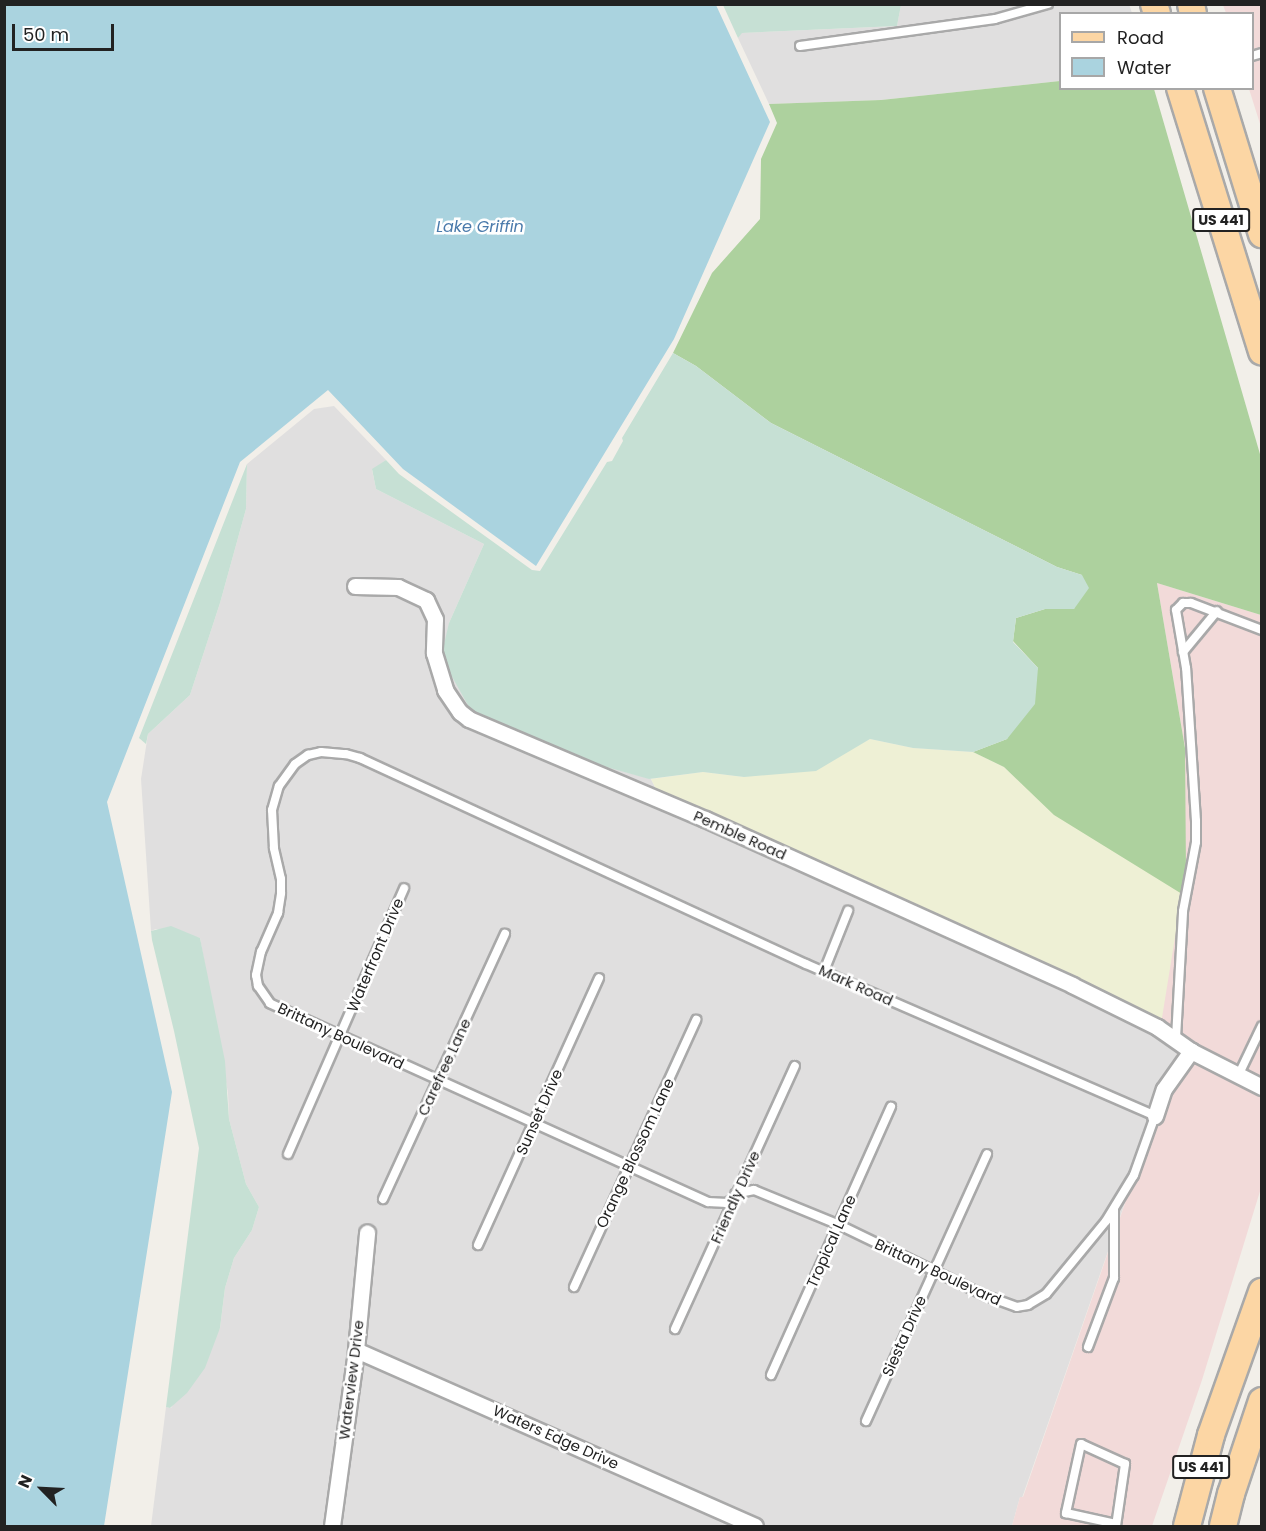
<!DOCTYPE html>
<html>
<head>
<meta charset="utf-8">
<style>
	body { margin:0 }
	#map { position:relative; width:1266px; height:1531px; overflow:hidden; background:#f2efe9; font-family:Poppins,sans-serif }
	div>[style] { position:absolute }
	[style*='--x'] { left:calc(var(--x)*1px); top:calc(var(--y)*1px); width:calc(var(--w)*1px); rotate:calc(var(--a)*1deg) }
	.residential>* { inset:0; background:#e0dfdf }
	.commercial>* { inset:0; background:#f2dad9 }
	.farmland>* { inset:0; background:#eef0d5 }
	.forest>* { inset:0; background:#add19e }
	.wetland>* { inset:0; background:#c6e0d4 }
	.water>* { inset:0; background:#aad3df }
	.roads { filter:drop-shadow(2px 0 #a9a9a9) drop-shadow(-2px 0 #a9a9a9) drop-shadow(0 2px #a9a9a9) drop-shadow(0 -2px #a9a9a9) }
	.lane>* { height:8px; margin:-4px; padding:0 4px; transform-origin:4px; border-radius:4px; background:#fff }
	.street>* { height:15px; margin:-7.5px; padding:0 7.5px; transform-origin:7.5px; border-radius:7.5px; background:#fff }
	.primary>* { height:26px; margin:-13px; padding:0 13px; transform-origin:13px; border-radius:13px; background:#fcd6a4 }
	span { translate:-50% -50%; white-space:nowrap; text-align:center; line-height:1.15; -webkit-text-stroke:5px #fff; paint-order:stroke }
	.shield-label span { padding:2px 4px; background:#fff; border:2px solid; border-radius:4px; -webkit-text-stroke-width:0 }
	.shield-label { font-size:14px; color:#222; font-weight:700 }
	.street-label { font-size:15px; color:#222 }
	.water-label { font-size:16px; color:#4a7aab; font-style:italic }
	.frame { position:absolute; inset:0; border:6px solid #222; pointer-events:none }
	.legend { position:absolute; left:1059px; top:12px; width:195px; height:78px; box-sizing:border-box; background:#fff; border:2px solid #a7a7a7; margin:0; padding:8px 10px; list-style:none; font-size:18px; color:#222 }
	.legend li { display:flex; align-items:center; gap:12px; height:30px }
	.legend b { width:30px; border:2px solid #a7a7a7 }
	.north { position:absolute; left:12px; top:1459px; width:60px; height:60px; -webkit-text-stroke:4px #fff; paint-order:stroke; rotate:294deg; font-size:16px; font-weight:700; line-height:24px; text-align:center; color:#222 }
	.north::after { content:''; display:block; margin:auto; width:21px; height:27px; background:#222; clip-path:polygon(50% 0,100% 100%,50% 72%,0 100%) }
	.scale { position:absolute; left:12px; top:24px; width:102px; height:27px; box-sizing:border-box; border:3px solid #222; border-top:0; padding-left:8px; font-size:18px; line-height:21px; white-space:nowrap; color:#222; -webkit-text-stroke:4px #fff; paint-order:stroke }
</style>
</head>
<body>
<div id="map">
	<div class="residential">
		<div style="clip-path:polygon(1129px 4px,1132px 13px,1060px 14px,1060px 81px,881px 100px,769px 104px,738px 38px,741px 33px,897px 26px,901px 5px)"></div>
		<div style="clip-path:polygon(334px 406px,386px 460px,372px 470px,376px 489px,484px 544px,449px 623px,525px 744px,651px 779px,662px 801px,1174px 1030px,1180px 1045px,1022px 1498px,1020px 1497px,1012px 1526px,151px 1526px,166px 1407px,171px 1408px,220px 1328px,225px 1288px,234px 1258px,252px 1230px,259px 1207px,246px 1184px,229px 1119px,228px 1093px,200px 938px,156px 929px,151px 931px,141px 779px,148px 734px,190px 695px,220px 603px,246px 509px,247px 464px,314px 409px)"></div>
	</div>
	<div class="commercial">
		<div style="clip-path:polygon(1223px 5px,1261px 5px,1261px 127px,1249px 89px,1252px 88px,1252px 14px,1226px 13px)"></div>
		<div style="clip-path:polygon(1157px 583px,1261px 615px,1261px 1188px,1202px 1380px,1152px 1526px,1012px 1526px,1020px 1497px,1023px 1497px,1180px 1045px,1161px 1024px,1185px 748px)"></div>
	</div>
	<div class="farmland">
		<div style="clip-path:polygon(870px 739px,913px 748px,973px 752px,1004px 767px,1021px 783px,1182px 894px,1161px 1024px,662px 801px,651px 779px,703px 772px,744px 777px,854px 747px)"></div>
	</div>
	<div class="forest">
		<div style="clip-path:polygon(1060px 81px,1060px 88px,1154px 89px,1262px 461px,1261px 615px,1157px 583px,1185px 748px,1186px 873px,1182px 894px,1054px 815px,1004px 767px,973px 752px,1007px 739px,1038px 668px,1013px 641px,1016px 618px,1045px 609px,1074px 609px,1082px 575px,1057px 567px,771px 423px,696px 366px,673px 353px,712px 273px,760px 219px,761px 159px,777px 123px,769px 104px,881px 100px)"></div>
	</div>
	<div class="wetland">
		<div style="clip-path:polygon(723px 5px,901px 5px,897px 26px,742px 33px,738px 38px)"></div>
		<div style="clip-path:polygon(673px 353px,696px 366px,771px 423px,1057px 567px,1082px 575px,1089px 588px,1074px 609px,1045px 609px,1016px 618px,1013px 642px,1038px 668px,1035px 704px,1007px 739px,973px 752px,913px 748px,870px 739px,816px 771px,744px 777px,703px 772px,649px 779px,525px 744px,469px 707px,441px 657px,449px 623px,484px 544px,376px 489px,372px 469px,386px 460px,399px 474px,532px 570px,540px 571px,607px 462px,612px 461px,623px 441px,622px 438px)"></div>
		<div style="clip-path:polygon(247px 464px,246px 509px,220px 603px,190px 695px,148px 734px,146px 744px,139px 738px)"></div>
		<div style="clip-path:polygon(171px 926px,200px 938px,225px 1061px,229px 1119px,246px 1184px,259px 1207px,252px 1230px,234px 1258px,225px 1288px,220px 1328px,205px 1368px,187px 1393px,170px 1408px,166px 1407px,199px 1148px,174px 1031px,152px 940px,151px 931px)"></div>
	</div>
	<div class="water">
		<div style="clip-path:polygon(5px 4px,716px 5px,770px 122px,674px 339px,536px 566px,403px 469px,328px 390px,240px 462px,107px 802px,172px 1092px,104px 1526px,5px 1526px)"></div>
	</div>
	<div class="roads">
		<div class="lane">
			<div style="--x:800;--y:46;--w:197;--a:-7.9"></div>
			<div style="--x:995;--y:19;--w:55;--a:-15.8"></div>
			<div style="--x:1252;--y:56;--w:10;--a:-17"></div>
			<div style="--x:1183;--y:652;--w:53;--a:-50.3"></div>
			<div style="--x:824;--y:971;--w:65;--a:-68.2"></div>
			<div style="--x:1176;--y:1038;--w:127;--a:-86.8"></div>
			<div style="--x:1183;--y:911;--w:70;--a:-79.3"></div>
			<div style="--x:1196;--y:842;--w:21;--a:-90"></div>
			<div style="--x:1196;--y:821;--w:153;--a:-93.7"></div>
			<div style="--x:1186;--y:668;--w:59;--a:-99.8"></div>
			<div style="--x:1176;--y:610;--w:10;--a:-45"></div>
			<div style="--x:1183;--y:603;--w:8;--a:0"></div>
			<div style="--x:1191;--y:603;--w:76;--a:20.8"></div>
			<div style="--x:1238;--y:1076;--w:55;--a:-64.4"></div>
			<div style="--x:288;--y:1154;--w:290;--a:-66.4"></div>
			<div style="--x:734;--y:1198;--w:9;--a:144"></div>
			<div style="--x:727;--y:1203;--w:19;--a:-177"></div>
			<div style="--x:708;--y:1202;--w:481;--a:-155.6"></div>
			<div style="--x:270;--y:1003;--w:21;--a:-125"></div>
			<div style="--x:258;--y:986;--w:11;--a:-100"></div>
			<div style="--x:256;--y:975;--w:24;--a:-78"></div>
			<div style="--x:261;--y:952;--w:43;--a:-66.4"></div>
			<div style="--x:278;--y:913;--w:20;--a:-81"></div>
			<div style="--x:281;--y:893;--w:14;--a:-90"></div>
			<div style="--x:281;--y:879;--w:32;--a:-103"></div>
			<div style="--x:274;--y:848;--w:38;--a:-93"></div>
			<div style="--x:272;--y:810;--w:25;--a:-74"></div>
			<div style="--x:279;--y:786;--w:27;--a:-54"></div>
			<div style="--x:295;--y:764;--w:16;--a:-35"></div>
			<div style="--x:308;--y:755;--w:13;--a:-13"></div>
			<div style="--x:321;--y:752;--w:25;--a:5"></div>
			<div style="--x:346;--y:754;--w:15;--a:16"></div>
			<div style="--x:360;--y:758;--w:491;--a:24.8"></div>
			<div style="--x:806;--y:964;--w:381;--a:23.5"></div>
			<div style="--x:1155;--y:1116;--w:63;--a:109.6"></div>
			<div style="--x:1134;--y:1175;--w:54;--a:121.3"></div>
			<div style="--x:1106;--y:1221;--w:94;--a:129.4"></div>
			<div style="--x:1046;--y:1294;--w:21;--a:149"></div>
			<div style="--x:1028;--y:1305;--w:11;--a:170"></div>
			<div style="--x:1017;--y:1307;--w:33;--a:-160"></div>
			<div style="--x:986;--y:1296;--w:165;--a:-154.2"></div>
			<div style="--x:837;--y:1224;--w:90;--a:-157.7"></div>
			<div style="--x:754;--y:1190;--w:19;--a:168"></div>
			<div style="--x:383;--y:1199;--w:292;--a:-65.3"></div>
			<div style="--x:478;--y:1245;--w:293;--a:-65.6"></div>
			<div style="--x:574;--y:1287;--w:294;--a:-65.4"></div>
			<div style="--x:675;--y:1329;--w:289;--a:-65.5"></div>
			<div style="--x:1088;--y:1347;--w:74;--a:-69.4"></div>
			<div style="--x:1114;--y:1278;--w:68;--a:-90"></div>
			<div style="--x:771;--y:1375;--w:294;--a:-65.9"></div>
			<div style="--x:866;--y:1421;--w:293;--a:-65.6"></div>
			<div style="--x:1116;--y:1526;--w:63;--a:-81.7"></div>
			<div style="--x:1125;--y:1464;--w:48;--a:-155.6"></div>
			<div style="--x:1081;--y:1444;--w:71;--a:102.3"></div>
			<div style="--x:1066;--y:1513;--w:51;--a:12.4"></div>
		</div>
		<div class="street">
			<div style="--x:355;--y:586;--w:43;--a:1.3"></div>
			<div style="--x:398;--y:587;--w:31;--a:25"></div>
			<div style="--x:426;--y:600;--w:21;--a:65"></div>
			<div style="--x:435;--y:619;--w:34;--a:92"></div>
			<div style="--x:434;--y:653;--w:39;--a:73"></div>
			<div style="--x:445;--y:690;--w:27;--a:56"></div>
			<div style="--x:460;--y:712;--w:11;--a:38"></div>
			<div style="--x:469;--y:719;--w:256;--a:23"></div>
			<div style="--x:705;--y:819;--w:403;--a:24.3"></div>
			<div style="--x:1072;--y:985;--w:95;--a:26.3"></div>
			<div style="--x:1157;--y:1027;--w:42;--a:35.2"></div>
			<div style="--x:1155;--y:1116;--w:28;--a:-72"></div>
			<div style="--x:1164;--y:1089;--w:47;--a:-54.6"></div>
			<div style="--x:1191;--y:1051;--w:80;--a:26.9"></div>
			<div style="--x:356;--y:1350;--w:436;--a:23.8"></div>
			<div style="--x:332;--y:1526;--w:178;--a:-82.2"></div>
			<div style="--x:356;--y:1350;--w:118;--a:-84.6"></div>
		</div>
		<div class="primary">
			<div style="--x:1154;--y:4;--w:10;--a:73"></div>
			<div style="--x:1191;--y:4;--w:10;--a:79"></div>
			<div style="--x:1180;--y:88;--w:276;--a:72.7"></div>
			<div style="--x:1217;--y:88;--w:153;--a:72.9"></div>
			<div style="--x:1187;--y:1526;--w:94;--a:-75.2"></div>
			<div style="--x:1211;--y:1435;--w:152;--a:-70.4"></div>
			<div style="--x:1223;--y:1526;--w:33;--a:-76"></div>
			<div style="--x:1231;--y:1494;--w:98;--a:-71.6"></div>
		</div>
	</div>
	<div class="shield-label">
		<span style="left:1221px;top:220px">US 441</span>
		<span style="left:1201px;top:1467px">US 441</span>
	</div>
	<div class="street-label">
		<span style="left:740px;top:835px;rotate:24deg">Pemble Road</span>
		<span style="left:375px;top:955px;rotate:-67deg">Waterfront Drive</span>
		<span style="left:856px;top:985px;rotate:24deg">Mark Road</span>
		<span style="left:341px;top:1036px;rotate:25deg">Brittany Boulevard</span>
		<span style="left:444px;top:1067px;rotate:-65deg">Carefree Lane</span>
		<span style="left:539px;top:1112px;rotate:-66deg">Sunset Drive</span>
		<span style="left:635px;top:1153px;rotate:-65deg">Orange Blossom Lane</span>
		<span style="left:735px;top:1197px;rotate:-66deg">Friendly Drive</span>
		<span style="left:831px;top:1241px;rotate:-66deg">Tropical Lane</span>
		<span style="left:938px;top:1272px;rotate:25deg">Brittany Boulevard</span>
		<span style="left:904px;top:1336px;rotate:-66deg">Siesta Drive</span>
		<span style="left:351px;top:1380px;rotate:-83deg">Waterview Drive</span>
		<span style="left:556px;top:1437px;rotate:24deg">Waters Edge Drive</span>
	</div>
	<div class="water-label">
		<span style="left:480px;top:227px">Lake Griffin</span>
	</div>
	<div class="frame"></div>
	<ul class="legend">
	<li><b style="height:8px;background:#fcd6a4"></b>Road</li>
	<li><b style="height:16px;background:#aad3df"></b>Water</li>
	</ul>
	<div class="north">N</div>
	<div class="scale">50 m</div>
</div>
</body>
</html>
